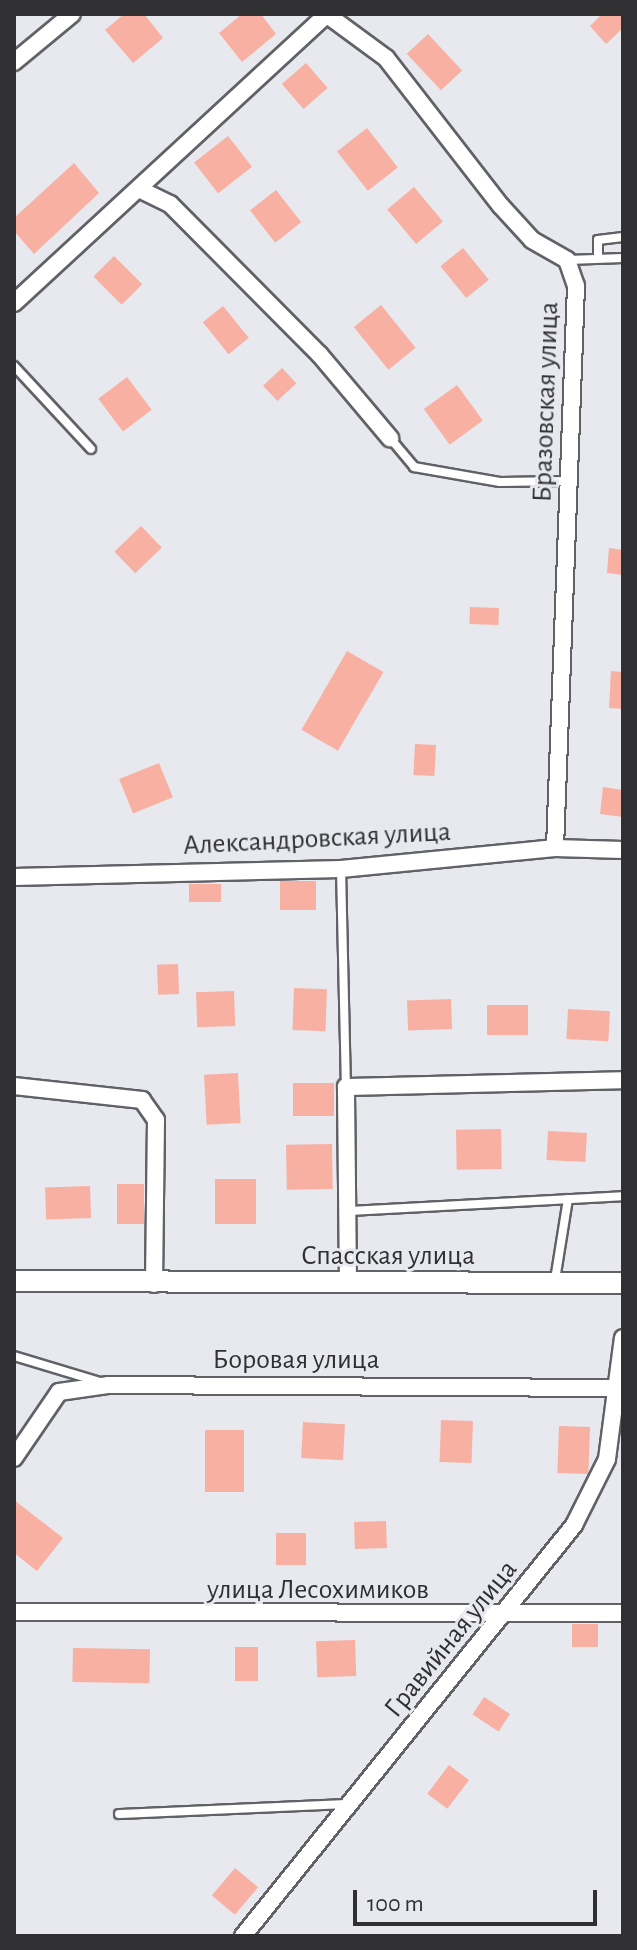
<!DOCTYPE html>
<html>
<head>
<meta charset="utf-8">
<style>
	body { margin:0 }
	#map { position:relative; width:637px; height:1950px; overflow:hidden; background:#e7e9ef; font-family:"Alegreya Sans",sans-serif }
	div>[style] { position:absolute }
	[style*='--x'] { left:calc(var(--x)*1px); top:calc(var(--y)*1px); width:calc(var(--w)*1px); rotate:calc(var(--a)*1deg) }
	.building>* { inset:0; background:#f8b0a2; transform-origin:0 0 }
	.roads { filter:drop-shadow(2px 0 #606267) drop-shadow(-2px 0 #606267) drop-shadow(0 2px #606267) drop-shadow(0 -2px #606267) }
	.service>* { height:8px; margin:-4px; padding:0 4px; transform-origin:4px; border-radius:4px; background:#fff }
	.minor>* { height:16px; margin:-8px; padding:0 8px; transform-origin:8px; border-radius:8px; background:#fff }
	.tertiary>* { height:20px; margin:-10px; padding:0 10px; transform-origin:10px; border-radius:10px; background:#fff }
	span { translate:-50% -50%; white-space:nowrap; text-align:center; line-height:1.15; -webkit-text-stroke:6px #e7e9ef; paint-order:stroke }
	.street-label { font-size:28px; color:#303033 }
	.frame { position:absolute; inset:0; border:16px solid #303033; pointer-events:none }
	.scale { position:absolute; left:353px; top:1890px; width:244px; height:36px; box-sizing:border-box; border:4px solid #303033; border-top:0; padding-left:10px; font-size:24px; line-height:28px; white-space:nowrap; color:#303033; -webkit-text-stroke:6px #e7e9ef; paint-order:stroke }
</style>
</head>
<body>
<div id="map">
	<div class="building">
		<div style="clip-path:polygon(124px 14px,144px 14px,163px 38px,133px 63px,105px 30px)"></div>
		<div style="clip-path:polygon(242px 14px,261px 14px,276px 34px,242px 62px,219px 33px)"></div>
		<div style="clip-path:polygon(602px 14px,623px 14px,623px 28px,606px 44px,590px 26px)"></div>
		<div style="left:428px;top:34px;width:50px;height:29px;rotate:47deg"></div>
		<div style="left:306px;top:63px;width:33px;height:32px;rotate:49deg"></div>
		<div style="left:367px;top:128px;width:50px;height:38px;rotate:52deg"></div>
		<div style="left:228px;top:136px;width:39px;height:43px;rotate:52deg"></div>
		<div style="clip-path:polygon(74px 163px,99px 193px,34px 254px,14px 231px,14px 218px)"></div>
		<div style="left:414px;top:187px;width:45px;height:35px;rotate:50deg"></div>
		<div style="left:276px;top:190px;width:41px;height:33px;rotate:52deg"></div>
		<div style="left:463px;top:248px;width:41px;height:29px;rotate:51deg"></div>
		<div style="left:114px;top:256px;width:40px;height:29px;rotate:45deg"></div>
		<div style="left:381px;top:305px;width:55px;height:35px;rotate:51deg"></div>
		<div style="left:223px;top:306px;width:41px;height:26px;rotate:51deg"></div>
		<div style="left:282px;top:368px;width:21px;height:26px;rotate:47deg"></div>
		<div style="left:127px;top:377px;width:41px;height:36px;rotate:53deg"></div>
		<div style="left:457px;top:385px;width:44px;height:41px;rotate:54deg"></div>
		<div style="left:141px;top:526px;width:30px;height:37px;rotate:46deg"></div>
		<div style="clip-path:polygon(609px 548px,623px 550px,623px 575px,607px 573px)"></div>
		<div style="left:470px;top:607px;width:29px;height:17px;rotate:2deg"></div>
		<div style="left:347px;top:651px;width:42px;height:91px;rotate:30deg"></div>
		<div style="clip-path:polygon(611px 671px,623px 672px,623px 709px,609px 708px)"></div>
		<div style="left:415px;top:744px;width:21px;height:31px;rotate:3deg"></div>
		<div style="left:159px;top:763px;width:37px;height:43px;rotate:68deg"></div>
		<div style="clip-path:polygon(603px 787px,623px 790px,623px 817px,600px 814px)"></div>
		<div style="left:280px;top:881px;width:36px;height:29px"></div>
		<div style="left:189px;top:884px;width:32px;height:18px"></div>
		<div style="left:178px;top:964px;width:30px;height:21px;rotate:88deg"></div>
		<div style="left:294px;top:988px;width:33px;height:42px;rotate:2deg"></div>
		<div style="left:234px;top:991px;width:35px;height:38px;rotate:88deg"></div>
		<div style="left:451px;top:999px;width:30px;height:44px;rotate:88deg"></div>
		<div style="left:487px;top:1005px;width:41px;height:30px"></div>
		<div style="left:568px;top:1009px;width:42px;height:30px;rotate:3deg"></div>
		<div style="left:238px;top:1073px;width:50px;height:34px;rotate:87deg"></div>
		<div style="left:293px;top:1083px;width:41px;height:33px"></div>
		<div style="left:501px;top:1129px;width:40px;height:45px;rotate:89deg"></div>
		<div style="left:548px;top:1131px;width:39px;height:29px;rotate:3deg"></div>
		<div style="left:332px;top:1144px;width:45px;height:46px;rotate:89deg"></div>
		<div style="left:256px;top:1179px;width:45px;height:41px;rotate:90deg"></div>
		<div style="left:144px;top:1184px;width:40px;height:27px;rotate:90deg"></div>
		<div style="left:90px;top:1186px;width:32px;height:45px;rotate:88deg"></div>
		<div style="left:441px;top:1420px;width:32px;height:42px;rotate:2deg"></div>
		<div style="left:303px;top:1422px;width:42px;height:36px;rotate:3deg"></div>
		<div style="left:559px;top:1426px;width:31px;height:47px;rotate:2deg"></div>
		<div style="left:205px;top:1430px;width:39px;height:62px"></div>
		<div style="clip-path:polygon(14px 1500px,63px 1538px,37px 1571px,14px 1553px)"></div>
		<div style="left:386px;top:1521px;width:27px;height:32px;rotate:88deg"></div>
		<div style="left:276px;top:1533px;width:30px;height:32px"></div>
		<div style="left:572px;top:1624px;width:26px;height:23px"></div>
		<div style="left:355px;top:1640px;width:36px;height:39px;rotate:88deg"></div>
		<div style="left:235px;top:1647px;width:23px;height:34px"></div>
		<div style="left:73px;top:1648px;width:77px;height:34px;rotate:1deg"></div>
		<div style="left:484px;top:1697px;width:31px;height:21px;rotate:33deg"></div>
		<div style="left:449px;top:1765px;width:25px;height:36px;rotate:37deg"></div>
		<div style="left:235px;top:1868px;width:30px;height:36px;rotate:40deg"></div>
	</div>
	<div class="roads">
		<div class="service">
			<div style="--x:598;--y:257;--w:17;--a:-90"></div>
			<div style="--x:598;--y:240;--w:25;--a:-7"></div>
			<div style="--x:568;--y:260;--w:55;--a:-2.1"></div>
			<div style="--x:14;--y:366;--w:113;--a:47.1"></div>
			<div style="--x:390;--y:438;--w:38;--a:50"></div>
			<div style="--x:414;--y:467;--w:87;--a:9.9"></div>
			<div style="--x:500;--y:482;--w:69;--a:-0.8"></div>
			<div style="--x:341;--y:869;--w:218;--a:88.7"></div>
			<div style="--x:349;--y:1211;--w:274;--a:-3.1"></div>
			<div style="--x:555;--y:1280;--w:82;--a:-80.9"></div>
			<div style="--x:14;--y:1356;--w:90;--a:16.8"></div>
			<div style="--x:119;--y:1814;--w:229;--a:-2.5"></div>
		</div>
		<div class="minor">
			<div style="--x:326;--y:14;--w:74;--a:36.3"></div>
			<div style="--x:386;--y:58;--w:187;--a:52.2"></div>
			<div style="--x:501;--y:206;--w:46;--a:47.6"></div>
			<div style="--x:532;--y:240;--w:40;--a:29.7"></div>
			<div style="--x:567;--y:260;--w:28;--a:71"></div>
			<div style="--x:576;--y:286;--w:562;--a:92.14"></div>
			<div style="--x:14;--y:62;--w:75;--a:-39.6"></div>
			<div style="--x:141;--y:190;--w:32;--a:26"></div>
			<div style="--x:170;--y:204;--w:213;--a:45.2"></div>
			<div style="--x:320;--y:355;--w:109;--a:49.9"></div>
			<div style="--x:14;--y:303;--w:426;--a:-42.7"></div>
			<div style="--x:14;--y:877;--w:327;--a:-1.4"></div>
			<div style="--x:341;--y:869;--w:215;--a:-5.6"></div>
			<div style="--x:555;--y:848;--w:68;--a:1.7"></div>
			<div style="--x:14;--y:1086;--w:129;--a:6.2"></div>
			<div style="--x:142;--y:1100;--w:24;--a:55"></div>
			<div style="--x:156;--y:1120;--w:164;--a:90.7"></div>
			<div style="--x:348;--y:1283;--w:196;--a:-90.6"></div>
			<div style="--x:346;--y:1087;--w:277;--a:-1.4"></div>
			<div style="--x:14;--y:1458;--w:80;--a:-55.7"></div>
			<div style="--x:59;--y:1392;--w:49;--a:-8.1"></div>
			<div style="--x:108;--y:1385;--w:506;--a:0.34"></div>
			<div style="--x:14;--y:1612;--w:609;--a:0.09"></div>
			<div style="--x:243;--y:1936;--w:528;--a:-51.15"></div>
			<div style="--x:574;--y:1525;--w:74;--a:-63.4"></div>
			<div style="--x:607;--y:1459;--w:122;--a:-82.5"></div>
		</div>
		<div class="tertiary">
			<div style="--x:14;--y:1281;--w:609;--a:0.19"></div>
		</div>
	</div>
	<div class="street-label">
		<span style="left:546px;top:402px;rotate:-88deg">Бразовская улица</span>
		<span style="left:317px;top:839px;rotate:-3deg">Александровская улица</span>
		<span style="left:388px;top:1256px">Спасская улица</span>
		<span style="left:296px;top:1360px">Боровая улица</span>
		<span style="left:318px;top:1590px">улица Лесохимиков</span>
		<span style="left:451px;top:1639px;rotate:-51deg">Гравийная улица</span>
	</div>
	<div class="frame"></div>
	<div class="scale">100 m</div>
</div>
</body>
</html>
